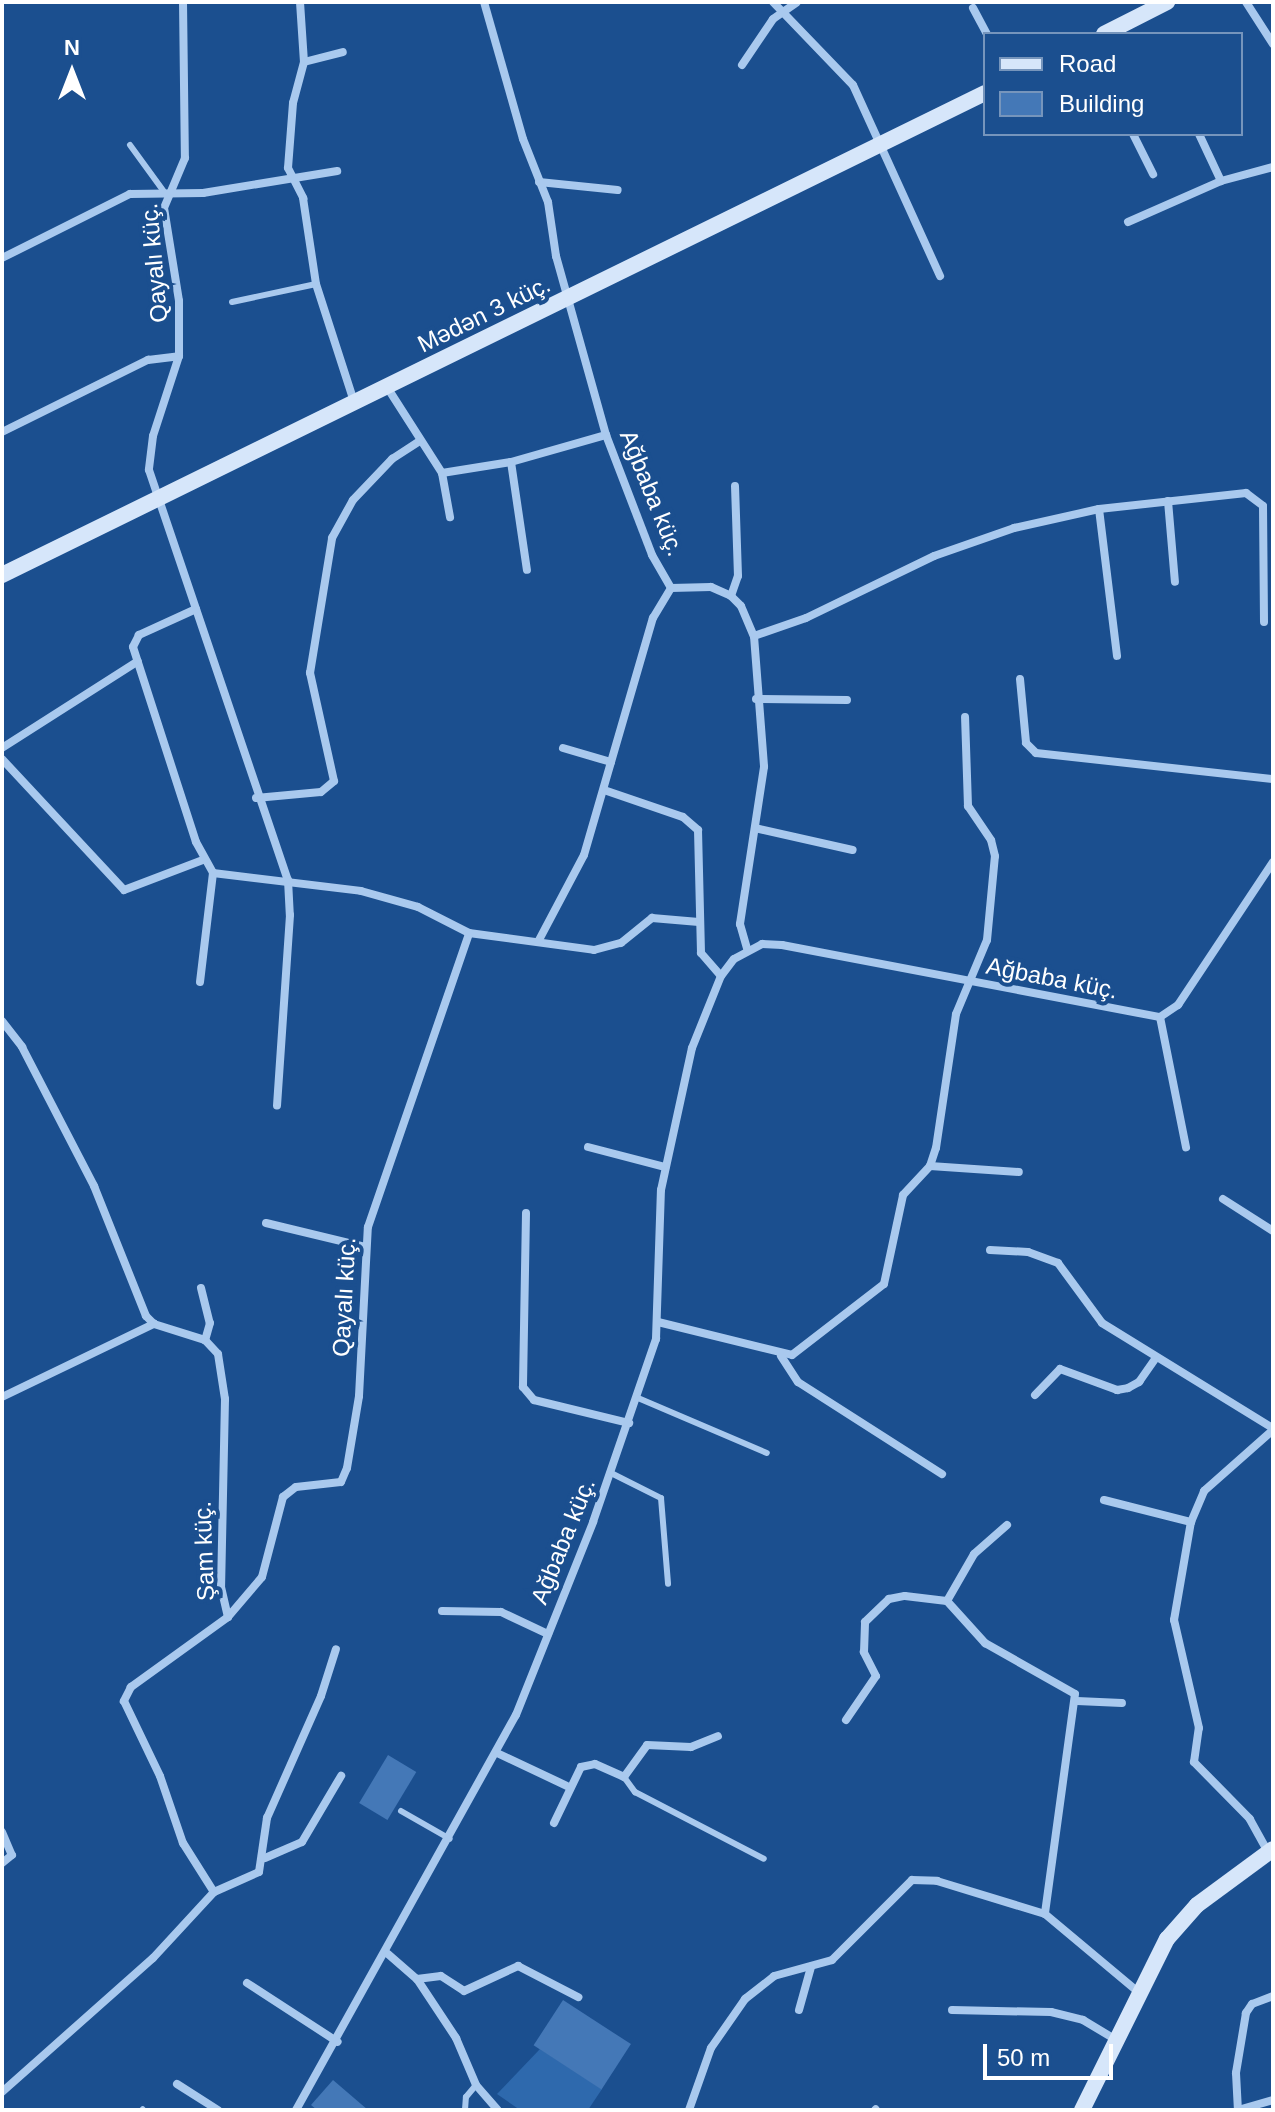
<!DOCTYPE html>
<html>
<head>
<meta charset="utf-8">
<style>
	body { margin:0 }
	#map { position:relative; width:1275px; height:2112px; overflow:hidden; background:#1b4f8f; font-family:Helvetica,sans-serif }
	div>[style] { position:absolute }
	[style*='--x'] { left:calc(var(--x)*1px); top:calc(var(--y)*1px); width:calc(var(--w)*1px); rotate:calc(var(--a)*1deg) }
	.green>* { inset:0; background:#2e69ad }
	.building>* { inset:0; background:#4478b7; transform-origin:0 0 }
	.lane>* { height:6px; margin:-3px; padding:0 3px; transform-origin:3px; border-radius:3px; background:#a9c9ee }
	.street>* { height:8px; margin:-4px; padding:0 4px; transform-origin:4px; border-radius:4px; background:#a9c9ee }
	.secondary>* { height:16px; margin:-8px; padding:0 8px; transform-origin:8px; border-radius:8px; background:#d6e6fa }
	span { translate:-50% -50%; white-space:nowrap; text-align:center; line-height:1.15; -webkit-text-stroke:8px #1b4f8f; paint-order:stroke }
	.street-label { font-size:24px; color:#fff }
	.frame { position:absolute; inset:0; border:4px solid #fff; pointer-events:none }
	.legend { position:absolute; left:983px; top:32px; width:260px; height:104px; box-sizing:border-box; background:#1b4f8f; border:2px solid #7695bc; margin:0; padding:10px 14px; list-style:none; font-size:24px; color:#fff }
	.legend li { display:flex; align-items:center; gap:16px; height:40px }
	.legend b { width:40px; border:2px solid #7695bc }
	.north { position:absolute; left:32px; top:32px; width:80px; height:80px; -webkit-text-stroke:6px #1b4f8f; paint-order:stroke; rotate:0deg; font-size:22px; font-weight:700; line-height:32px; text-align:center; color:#fff }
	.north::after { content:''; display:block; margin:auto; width:28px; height:36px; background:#fff; clip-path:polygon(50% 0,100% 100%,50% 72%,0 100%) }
	.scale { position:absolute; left:983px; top:2044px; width:130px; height:36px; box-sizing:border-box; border:4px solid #fff; border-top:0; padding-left:10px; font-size:24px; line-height:28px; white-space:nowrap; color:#fff; -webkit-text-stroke:6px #1b4f8f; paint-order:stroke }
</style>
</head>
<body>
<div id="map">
	<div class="green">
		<div style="clip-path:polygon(540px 2049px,602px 2089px,588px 2110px,520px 2110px,497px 2094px)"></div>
	</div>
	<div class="building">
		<div style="left:388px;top:1755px;width:33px;height:56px;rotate:31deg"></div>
		<div style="left:563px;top:2000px;width:81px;height:54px;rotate:33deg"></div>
		<div style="clip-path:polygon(333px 2080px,368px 2110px,317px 2110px,311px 2105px)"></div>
	</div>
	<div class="lane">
		<div style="--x:130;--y:145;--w:59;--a:53.9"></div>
		<div style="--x:232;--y:302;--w:86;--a:-12.1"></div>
		<div style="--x:638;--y:1398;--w:140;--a:23.1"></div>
		<div style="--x:611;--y:1473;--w:56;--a:26.6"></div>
		<div style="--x:661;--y:1498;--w:86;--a:85.3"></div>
		<div style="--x:624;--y:1777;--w:19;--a:54"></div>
		<div style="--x:635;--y:1792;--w:145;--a:27.4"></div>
		<div style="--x:401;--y:1811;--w:56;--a:29.7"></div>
		<div style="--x:142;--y:2110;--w:1;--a:-45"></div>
		<div style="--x:465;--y:2110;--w:13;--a:-86"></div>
		<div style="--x:466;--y:2097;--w:16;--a:-50"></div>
	</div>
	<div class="street">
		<div style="--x:183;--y:2;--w:156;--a:89.3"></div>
		<div style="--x:185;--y:158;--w:54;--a:112.8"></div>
		<div style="--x:164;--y:208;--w:94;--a:80.8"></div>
		<div style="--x:179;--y:301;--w:55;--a:90"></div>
		<div style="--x:179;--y:356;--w:84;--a:108"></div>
		<div style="--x:153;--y:436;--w:34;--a:97"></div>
		<div style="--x:149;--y:470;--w:433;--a:71.3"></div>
		<div style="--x:288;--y:880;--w:35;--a:87"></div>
		<div style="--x:290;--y:915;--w:191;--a:93.9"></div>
		<div style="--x:300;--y:2;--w:60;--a:86.2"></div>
		<div style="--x:304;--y:62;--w:42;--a:105"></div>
		<div style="--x:293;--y:103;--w:65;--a:94.4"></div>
		<div style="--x:288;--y:168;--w:34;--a:63"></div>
		<div style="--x:303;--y:198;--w:87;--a:81.4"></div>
		<div style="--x:316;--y:284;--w:124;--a:72.1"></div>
		<div style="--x:484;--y:2;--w:142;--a:74.1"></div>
		<div style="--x:523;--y:139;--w:68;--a:68.4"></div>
		<div style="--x:548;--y:202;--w:55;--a:81.6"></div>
		<div style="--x:556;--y:256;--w:186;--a:74.4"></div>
		<div style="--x:606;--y:435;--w:129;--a:69"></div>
		<div style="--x:652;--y:555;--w:38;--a:60"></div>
		<div style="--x:671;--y:588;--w:40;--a:-1.4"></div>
		<div style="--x:711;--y:587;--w:22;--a:24"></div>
		<div style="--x:731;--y:596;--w:14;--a:45"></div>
		<div style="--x:741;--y:606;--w:33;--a:67"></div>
		<div style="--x:754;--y:636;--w:131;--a:85.6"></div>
		<div style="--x:764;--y:767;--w:159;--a:98.7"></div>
		<div style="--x:740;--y:924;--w:26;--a:74"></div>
		<div style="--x:773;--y:2;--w:115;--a:46.1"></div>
		<div style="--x:853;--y:85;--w:210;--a:65.5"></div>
		<div style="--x:1246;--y:2;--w:50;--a:57.3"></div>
		<div style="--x:973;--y:8;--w:30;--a:62"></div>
		<div style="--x:304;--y:62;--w:40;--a:-14.4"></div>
		<div style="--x:742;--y:65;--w:55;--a:-56"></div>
		<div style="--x:773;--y:19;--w:29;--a:-35"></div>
		<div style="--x:1133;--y:134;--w:45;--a:63.4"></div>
		<div style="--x:1199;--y:134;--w:52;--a:64.9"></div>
		<div style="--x:539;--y:182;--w:79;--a:5.8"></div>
		<div style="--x:1128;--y:222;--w:102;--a:-23.8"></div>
		<div style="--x:1221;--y:181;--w:54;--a:-15.1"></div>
		<div style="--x:2;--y:258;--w:143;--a:-26.6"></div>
		<div style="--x:130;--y:194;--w:73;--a:-0.8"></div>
		<div style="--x:203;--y:193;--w:136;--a:-9.3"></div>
		<div style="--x:387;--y:387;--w:102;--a:57.4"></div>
		<div style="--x:442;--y:473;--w:70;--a:-9.1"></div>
		<div style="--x:511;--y:462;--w:99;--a:-15.9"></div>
		<div style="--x:2;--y:432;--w:163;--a:-26.3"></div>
		<div style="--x:148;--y:360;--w:31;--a:-7"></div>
		<div style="--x:511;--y:462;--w:109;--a:81.6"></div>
		<div style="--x:442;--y:473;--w:45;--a:79.7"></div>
		<div style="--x:1168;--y:501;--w:81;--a:85.1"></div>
		<div style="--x:1099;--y:509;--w:148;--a:83"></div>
		<div style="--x:731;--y:596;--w:21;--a:-71"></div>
		<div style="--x:738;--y:576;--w:90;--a:-91.9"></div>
		<div style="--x:196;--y:609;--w:63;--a:155.5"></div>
		<div style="--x:139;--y:635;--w:13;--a:117"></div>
		<div style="--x:133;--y:647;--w:205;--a:72.1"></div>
		<div style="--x:196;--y:842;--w:35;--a:61"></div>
		<div style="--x:213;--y:873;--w:149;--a:6.9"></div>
		<div style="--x:361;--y:891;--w:59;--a:15.7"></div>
		<div style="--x:418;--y:907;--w:57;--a:27"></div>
		<div style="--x:469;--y:933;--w:126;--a:7.7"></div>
		<div style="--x:594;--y:950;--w:28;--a:-15"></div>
		<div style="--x:621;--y:943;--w:40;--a:-39"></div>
		<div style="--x:652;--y:918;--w:47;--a:4.9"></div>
		<div style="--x:754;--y:636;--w:55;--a:-19.1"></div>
		<div style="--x:806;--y:618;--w:142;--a:-25.8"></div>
		<div style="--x:934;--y:556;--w:85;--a:-19.3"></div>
		<div style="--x:1014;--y:528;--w:87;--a:-12.6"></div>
		<div style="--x:1099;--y:509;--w:148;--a:-6.2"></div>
		<div style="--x:1246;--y:493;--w:21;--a:37"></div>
		<div style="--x:1263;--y:506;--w:116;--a:89.5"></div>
		<div style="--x:1020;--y:679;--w:64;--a:84.6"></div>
		<div style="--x:1026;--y:743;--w:14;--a:45"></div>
		<div style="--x:1036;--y:753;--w:238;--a:6.3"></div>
		<div style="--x:756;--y:699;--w:91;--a:0.6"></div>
		<div style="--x:2;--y:748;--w:161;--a:-32.6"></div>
		<div style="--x:563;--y:748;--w:50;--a:16.3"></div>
		<div style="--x:2;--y:759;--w:179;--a:47"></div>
		<div style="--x:124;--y:890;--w:85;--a:-20.8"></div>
		<div style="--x:604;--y:790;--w:83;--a:18.9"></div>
		<div style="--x:683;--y:817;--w:20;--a:41"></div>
		<div style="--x:698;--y:830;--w:123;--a:88.6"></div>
		<div style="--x:701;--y:953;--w:30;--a:49"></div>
		<div style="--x:256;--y:798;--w:65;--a:-5.3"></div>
		<div style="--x:321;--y:792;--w:17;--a:-40"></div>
		<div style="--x:334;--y:781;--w:111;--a:-102.5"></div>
		<div style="--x:310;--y:673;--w:137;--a:-80.7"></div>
		<div style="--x:332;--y:538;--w:43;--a:-61.1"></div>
		<div style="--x:353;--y:500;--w:57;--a:-46.4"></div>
		<div style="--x:392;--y:459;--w:31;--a:-33"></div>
		<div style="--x:755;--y:828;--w:100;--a:12.7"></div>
		<div style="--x:539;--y:940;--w:96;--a:-62.1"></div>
		<div style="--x:584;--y:855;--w:247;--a:-73.8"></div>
		<div style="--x:653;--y:618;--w:35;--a:-59"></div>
		<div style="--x:200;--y:982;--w:110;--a:-83.2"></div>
		<div style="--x:1160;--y:1017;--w:133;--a:78.7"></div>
		<div style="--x:2;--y:1021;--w:33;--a:52"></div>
		<div style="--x:22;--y:1047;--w:157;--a:62.6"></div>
		<div style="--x:94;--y:1186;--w:140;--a:68.2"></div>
		<div style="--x:146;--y:1316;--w:11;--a:45"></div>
		<div style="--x:154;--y:1324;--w:53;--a:17.4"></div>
		<div style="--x:205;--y:1340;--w:19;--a:47"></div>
		<div style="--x:218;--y:1354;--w:46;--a:81.2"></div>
		<div style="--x:225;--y:1399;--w:188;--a:91.2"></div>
		<div style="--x:221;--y:1587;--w:31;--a:77"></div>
		<div style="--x:228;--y:1617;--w:120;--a:144.2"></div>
		<div style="--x:131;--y:1687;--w:16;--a:117"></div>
		<div style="--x:124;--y:1701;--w:83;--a:64.4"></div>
		<div style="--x:160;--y:1776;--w:71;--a:71.1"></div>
		<div style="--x:183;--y:1843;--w:58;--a:57.7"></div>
		<div style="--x:214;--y:1892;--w:90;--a:132.7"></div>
		<div style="--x:153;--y:1958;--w:202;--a:138.4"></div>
		<div style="--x:588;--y:1147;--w:80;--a:14.6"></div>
		<div style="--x:930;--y:1166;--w:89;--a:3.9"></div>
		<div style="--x:1223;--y:1199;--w:59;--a:32.6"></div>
		<div style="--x:526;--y:1213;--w:174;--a:91"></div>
		<div style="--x:523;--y:1387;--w:17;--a:50"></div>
		<div style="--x:534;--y:1400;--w:98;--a:13.6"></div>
		<div style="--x:266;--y:1223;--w:102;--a:13.6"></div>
		<div style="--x:990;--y:1250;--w:38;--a:3"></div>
		<div style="--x:1028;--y:1252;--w:32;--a:20"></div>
		<div style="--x:1058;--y:1263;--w:74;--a:53.7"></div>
		<div style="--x:1102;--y:1323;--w:201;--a:31.6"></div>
		<div style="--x:201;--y:1288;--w:36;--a:76"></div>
		<div style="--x:210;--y:1323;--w:18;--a:106"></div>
		<div style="--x:658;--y:1322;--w:138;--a:13.8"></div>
		<div style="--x:792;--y:1355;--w:116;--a:-37.7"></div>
		<div style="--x:884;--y:1284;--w:91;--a:-77.9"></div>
		<div style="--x:903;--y:1195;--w:40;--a:-47"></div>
		<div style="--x:930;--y:1166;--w:19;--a:-72"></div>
		<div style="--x:936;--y:1148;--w:135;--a:-81.5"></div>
		<div style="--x:956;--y:1014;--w:80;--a:-67.3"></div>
		<div style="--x:987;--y:940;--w:84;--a:-84.6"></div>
		<div style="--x:995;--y:856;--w:16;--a:-104"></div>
		<div style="--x:991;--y:840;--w:41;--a:-124.1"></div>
		<div style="--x:968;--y:806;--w:89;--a:-91.9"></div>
		<div style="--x:781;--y:1356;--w:31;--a:57"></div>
		<div style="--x:798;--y:1382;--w:171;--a:32.6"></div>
		<div style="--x:1035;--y:1395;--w:36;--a:-46"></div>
		<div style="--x:1060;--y:1369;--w:61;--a:20.2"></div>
		<div style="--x:1117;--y:1390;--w:11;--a:-10"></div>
		<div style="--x:1128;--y:1388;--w:13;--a:-29"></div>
		<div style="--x:1139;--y:1382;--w:28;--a:-55"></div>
		<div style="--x:2;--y:1397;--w:169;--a:-25.7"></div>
		<div style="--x:1104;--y:1500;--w:90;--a:14.2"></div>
		<div style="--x:947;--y:1601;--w:54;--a:-60.1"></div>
		<div style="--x:974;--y:1554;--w:44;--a:-41.3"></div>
		<div style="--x:442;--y:1611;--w:59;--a:1"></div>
		<div style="--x:501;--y:1612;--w:52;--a:25.1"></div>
		<div style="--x:228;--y:1617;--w:52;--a:-49.6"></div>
		<div style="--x:262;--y:1577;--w:83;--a:-75.3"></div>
		<div style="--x:283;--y:1497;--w:16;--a:-38"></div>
		<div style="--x:296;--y:1487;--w:45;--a:-6.3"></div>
		<div style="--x:341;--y:1482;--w:15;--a:-67"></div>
		<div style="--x:347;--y:1468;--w:73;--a:-80.5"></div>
		<div style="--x:359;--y:1396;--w:169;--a:-87"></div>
		<div style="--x:368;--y:1227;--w:311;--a:-71"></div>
		<div style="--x:1077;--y:1701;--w:45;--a:2.5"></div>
		<div style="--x:846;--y:1720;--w:53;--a:-55.7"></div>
		<div style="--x:876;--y:1676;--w:27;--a:-117"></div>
		<div style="--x:864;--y:1652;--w:30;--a:-88"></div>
		<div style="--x:865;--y:1622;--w:33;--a:-44"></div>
		<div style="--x:889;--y:1599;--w:16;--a:-11"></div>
		<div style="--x:905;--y:1596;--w:42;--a:6.8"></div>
		<div style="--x:947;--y:1601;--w:57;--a:47.9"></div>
		<div style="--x:985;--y:1643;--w:103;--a:29.5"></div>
		<div style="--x:1075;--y:1694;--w:222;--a:97.8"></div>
		<div style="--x:497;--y:1753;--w:77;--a:25.2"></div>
		<div style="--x:554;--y:1823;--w:62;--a:-64.3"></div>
		<div style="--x:581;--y:1767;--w:14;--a:-12"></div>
		<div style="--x:595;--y:1764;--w:32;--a:24"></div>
		<div style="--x:624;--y:1777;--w:39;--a:-54"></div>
		<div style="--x:647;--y:1745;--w:44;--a:2.6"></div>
		<div style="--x:691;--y:1747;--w:29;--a:-22"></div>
		<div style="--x:2;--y:1832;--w:25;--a:67"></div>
		<div style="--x:12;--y:1855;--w:13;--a:141"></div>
		<div style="--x:1268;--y:1852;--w:38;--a:-119"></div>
		<div style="--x:1250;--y:1819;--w:80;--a:-134.5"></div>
		<div style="--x:1194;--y:1762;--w:34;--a:-82"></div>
		<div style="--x:1199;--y:1728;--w:111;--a:-103"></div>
		<div style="--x:1174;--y:1620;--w:99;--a:-80.2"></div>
		<div style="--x:1191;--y:1522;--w:34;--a:-67"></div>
		<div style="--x:1204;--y:1491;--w:92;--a:-41.5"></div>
		<div style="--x:265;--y:1858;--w:40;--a:-23.4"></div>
		<div style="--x:302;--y:1842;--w:77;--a:-59.4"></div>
		<div style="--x:214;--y:1892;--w:49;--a:-24"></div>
		<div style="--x:259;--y:1872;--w:55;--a:-81.6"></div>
		<div style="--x:267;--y:1818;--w:133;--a:-66.1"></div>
		<div style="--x:321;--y:1696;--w:49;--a:-72.3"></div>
		<div style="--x:388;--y:1954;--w:38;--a:41"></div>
		<div style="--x:417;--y:1979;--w:71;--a:56.5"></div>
		<div style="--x:456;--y:2038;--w:51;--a:66.9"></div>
		<div style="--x:476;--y:2085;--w:33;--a:49"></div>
		<div style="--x:417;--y:1979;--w:24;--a:-7"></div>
		<div style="--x:441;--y:1976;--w:27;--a:33"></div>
		<div style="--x:464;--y:1991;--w:60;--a:-24.8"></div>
		<div style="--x:518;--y:1966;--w:68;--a:27.3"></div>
		<div style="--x:247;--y:1983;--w:108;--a:33"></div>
		<div style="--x:1273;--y:1996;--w:22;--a:159"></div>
		<div style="--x:1252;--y:2004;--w:11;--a:124"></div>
		<div style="--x:1246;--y:2013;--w:61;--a:99.5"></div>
		<div style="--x:1236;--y:2073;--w:37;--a:87"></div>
		<div style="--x:1238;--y:2110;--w:36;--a:-16"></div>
		<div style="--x:799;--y:2010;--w:45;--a:-74.4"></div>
		<div style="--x:952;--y:2010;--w:99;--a:1.2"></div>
		<div style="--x:1051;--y:2012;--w:33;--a:14"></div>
		<div style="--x:1083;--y:2020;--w:39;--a:31"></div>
		<div style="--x:177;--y:2084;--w:49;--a:32.4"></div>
		<div style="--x:296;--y:2110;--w:452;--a:-60.9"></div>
		<div style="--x:516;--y:1715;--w:208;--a:-68.2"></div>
		<div style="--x:593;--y:1522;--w:194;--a:-71"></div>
		<div style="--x:656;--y:1339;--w:149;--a:-88.1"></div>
		<div style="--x:661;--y:1190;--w:145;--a:-77.7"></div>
		<div style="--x:692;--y:1048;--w:78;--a:-68.1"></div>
		<div style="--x:721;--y:976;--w:21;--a:-53"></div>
		<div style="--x:734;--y:959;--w:32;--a:-28"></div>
		<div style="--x:762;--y:944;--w:20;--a:3"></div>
		<div style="--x:782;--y:945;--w:385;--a:10.8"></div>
		<div style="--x:1160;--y:1017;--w:22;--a:-34"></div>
		<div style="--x:1178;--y:1005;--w:172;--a:-56.4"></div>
		<div style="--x:689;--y:2110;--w:66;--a:-70.5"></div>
		<div style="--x:711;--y:2048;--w:60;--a:-55.2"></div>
		<div style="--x:745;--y:1999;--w:37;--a:-38"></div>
		<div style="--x:774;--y:1976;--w:60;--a:-15.4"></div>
		<div style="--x:832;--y:1960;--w:113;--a:-45"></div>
		<div style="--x:912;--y:1880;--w:25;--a:2"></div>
		<div style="--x:937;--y:1881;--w:113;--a:17"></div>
		<div style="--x:1045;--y:1914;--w:120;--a:39.9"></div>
		<div style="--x:875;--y:2110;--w:1;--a:-45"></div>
	</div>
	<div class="secondary">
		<div style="--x:1104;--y:34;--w:71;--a:-26.9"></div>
		<div style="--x:2;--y:575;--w:1095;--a:-26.12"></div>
		<div style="--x:1082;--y:2110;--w:191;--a:-63.6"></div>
		<div style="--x:1167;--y:1939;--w:45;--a:-48.6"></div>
		<div style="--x:1197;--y:1905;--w:94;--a:-36.4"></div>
	</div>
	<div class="street-label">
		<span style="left:154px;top:263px;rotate:-95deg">Qayalı küç.</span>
		<span style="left:484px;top:314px;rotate:-26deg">Mədən 3 küç.</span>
		<span style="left:652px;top:493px;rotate:68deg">Ağbaba küç.</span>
		<span style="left:1052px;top:978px;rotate:11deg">Ağbaba küç.</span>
		<span style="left:344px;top:1297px;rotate:-87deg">Qayalı küç.</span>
		<span style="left:563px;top:1541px;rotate:-68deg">Ağbaba küç.</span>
		<span style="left:204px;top:1551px;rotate:-92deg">Şam küç.</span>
	</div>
	<div class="frame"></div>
	<ul class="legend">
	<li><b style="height:10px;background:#d6e6fa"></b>Road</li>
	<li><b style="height:22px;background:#4478b7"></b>Building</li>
	</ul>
	<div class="north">N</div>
	<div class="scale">50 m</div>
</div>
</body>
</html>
